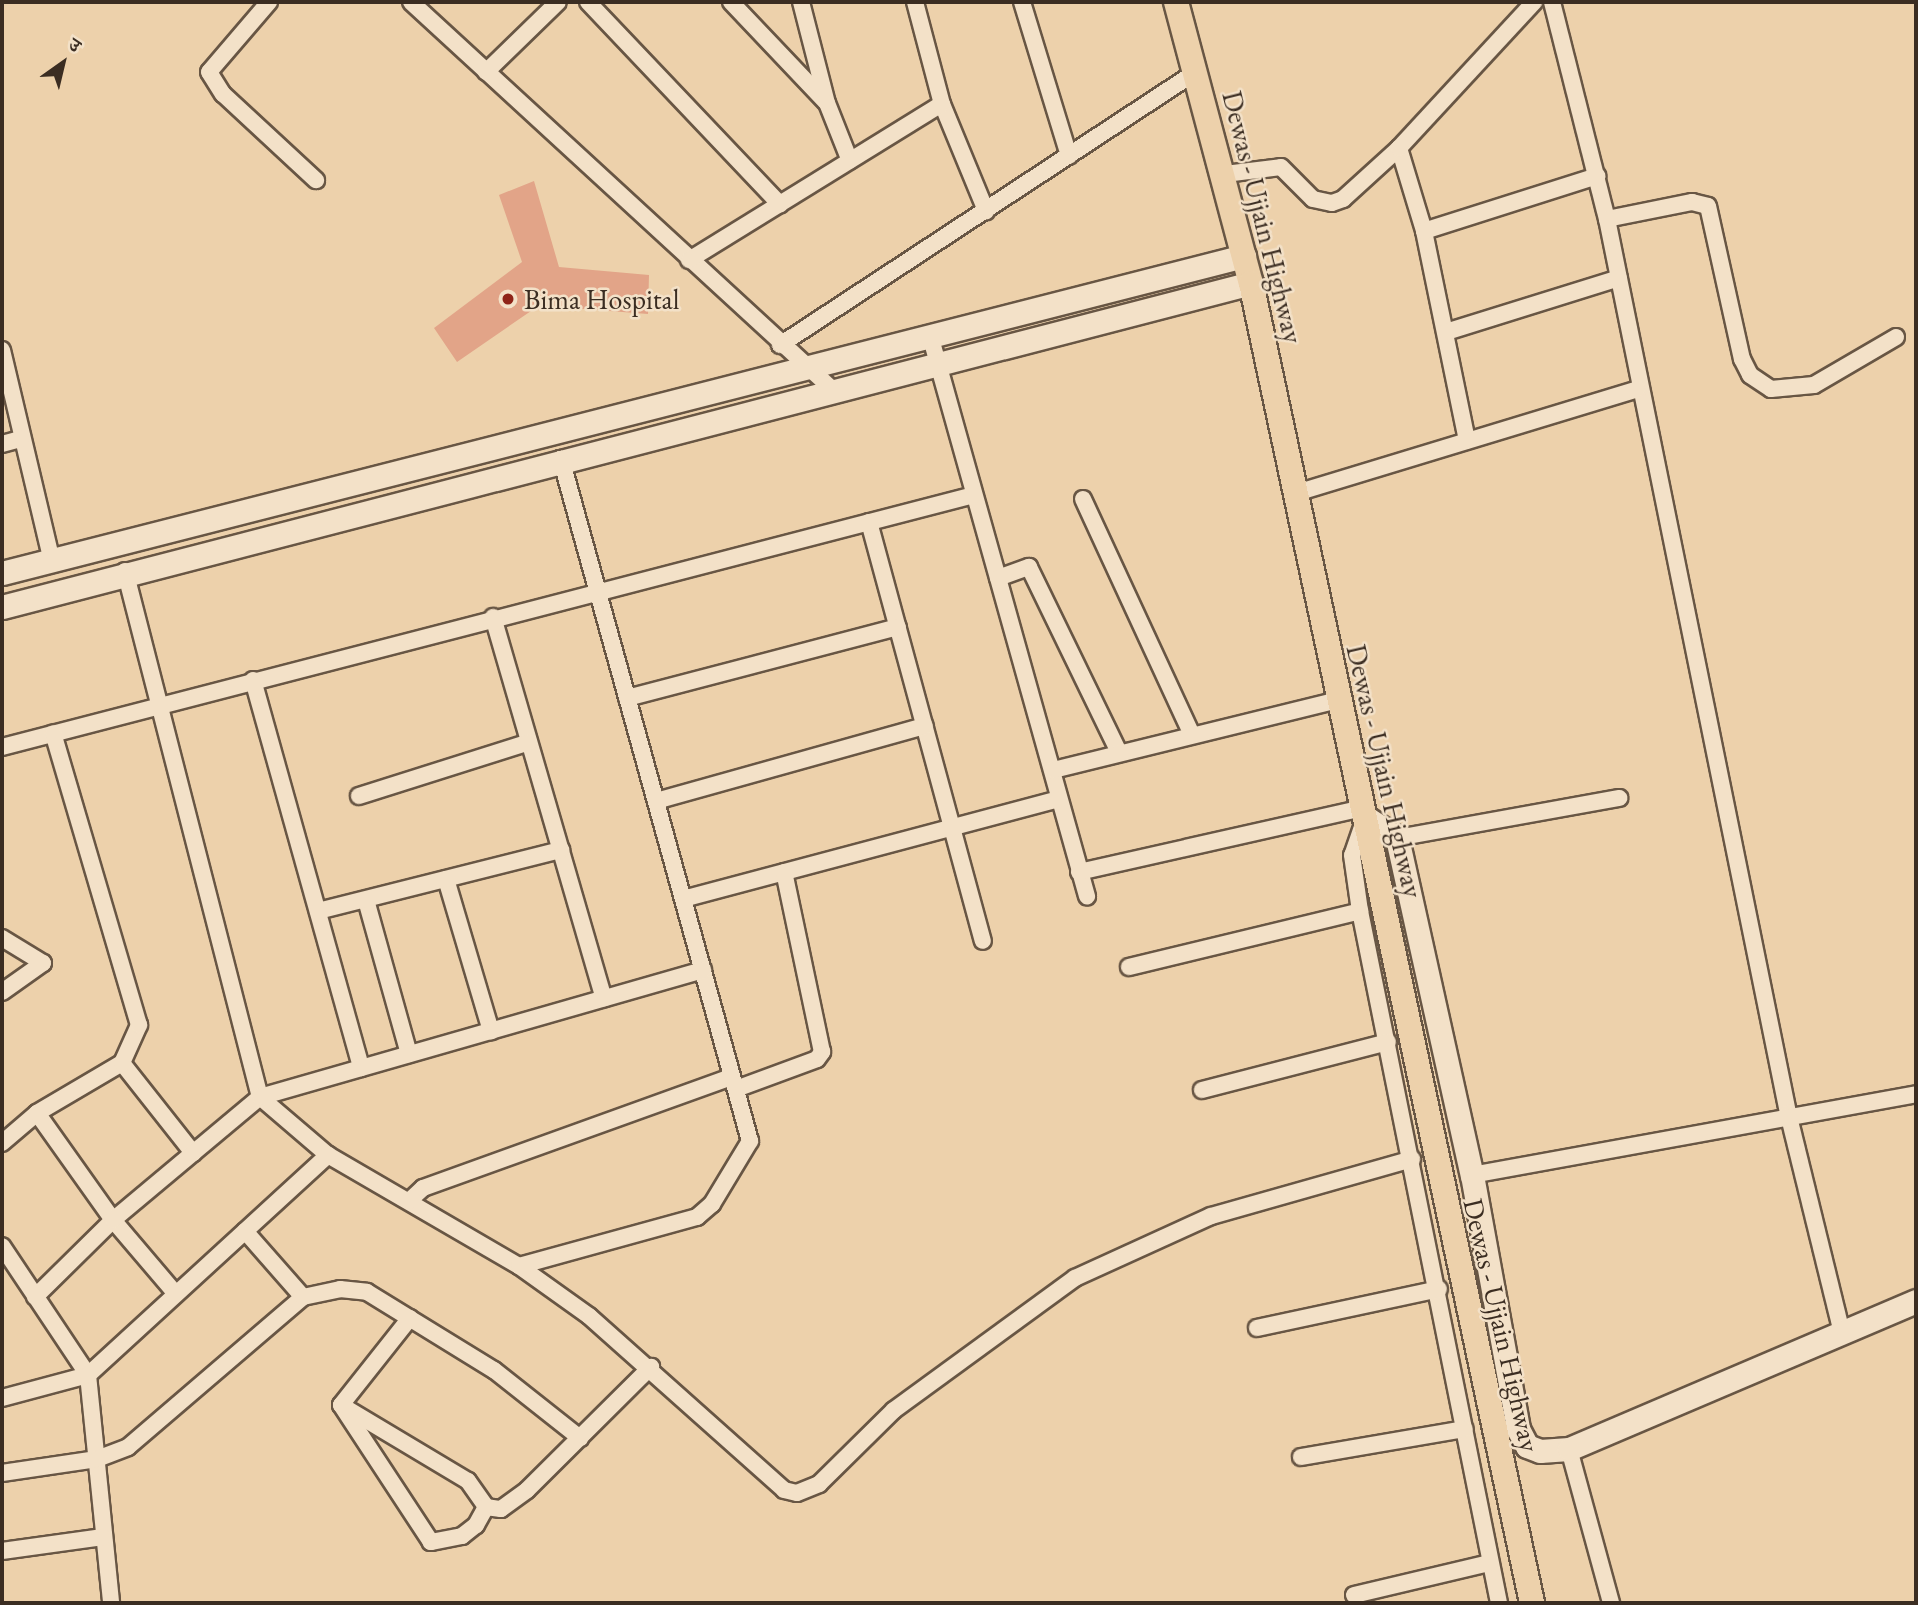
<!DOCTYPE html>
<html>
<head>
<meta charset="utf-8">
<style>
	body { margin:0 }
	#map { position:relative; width:1918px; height:1605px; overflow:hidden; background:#edd1ab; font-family:"EB Garamond","Noto Serif Devanagari",serif }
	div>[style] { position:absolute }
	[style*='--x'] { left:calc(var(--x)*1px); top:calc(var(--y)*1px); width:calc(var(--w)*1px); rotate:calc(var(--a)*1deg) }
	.building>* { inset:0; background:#e2a488 }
	.roads { filter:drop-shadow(2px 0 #685644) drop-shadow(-2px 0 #685644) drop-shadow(0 2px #685644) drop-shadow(0 -2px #685644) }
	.street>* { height:16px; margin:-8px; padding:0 8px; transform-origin:8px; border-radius:8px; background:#f3e1c8 }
	.secondary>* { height:23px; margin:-11.5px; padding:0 11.5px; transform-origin:11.5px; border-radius:11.5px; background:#f3e1c8 }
	.primary>* { height:24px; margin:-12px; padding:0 12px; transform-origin:12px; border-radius:12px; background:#edd1ab }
	.dots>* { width:19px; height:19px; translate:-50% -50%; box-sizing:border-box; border:4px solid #f3e1c8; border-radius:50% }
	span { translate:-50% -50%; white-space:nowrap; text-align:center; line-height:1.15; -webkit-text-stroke:5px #f3e1c8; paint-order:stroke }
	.street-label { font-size:28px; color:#3b2d22 }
	.poi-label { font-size:28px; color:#3b2d22 }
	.left { translate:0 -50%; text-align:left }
	.frame { position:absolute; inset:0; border:4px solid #3b2d22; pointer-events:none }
	.north { position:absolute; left:28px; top:28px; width:70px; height:70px; -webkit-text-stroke:5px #f3e1c8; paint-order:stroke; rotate:34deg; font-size:19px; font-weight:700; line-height:28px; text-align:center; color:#3b2d22 }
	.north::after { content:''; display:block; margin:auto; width:24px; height:32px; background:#3b2d22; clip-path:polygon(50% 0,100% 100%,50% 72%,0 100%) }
</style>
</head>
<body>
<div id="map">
	<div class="building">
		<div style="clip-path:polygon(534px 181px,559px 267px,649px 275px,648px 314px,559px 307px,531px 311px,457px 362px,434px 328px,522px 262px,499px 195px)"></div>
	</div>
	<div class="roads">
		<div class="street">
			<div style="--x:269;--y:2;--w:92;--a:130.6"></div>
			<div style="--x:209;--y:72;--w:26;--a:58"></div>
			<div style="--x:223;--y:94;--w:127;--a:42.8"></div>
			<div style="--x:411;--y:2;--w:572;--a:42.59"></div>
			<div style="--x:588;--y:2;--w:279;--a:46.5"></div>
			<div style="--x:731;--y:2;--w:137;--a:46.5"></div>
			<div style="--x:801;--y:2;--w:104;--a:75.6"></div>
			<div style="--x:827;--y:103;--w:62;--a:68.4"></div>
			<div style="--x:915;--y:2;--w:106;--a:75.2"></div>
			<div style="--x:942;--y:104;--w:116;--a:67.6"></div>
			<div style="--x:1022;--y:2;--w:161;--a:73"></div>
			<div style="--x:1552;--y:2;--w:224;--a:75.8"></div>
			<div style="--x:1607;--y:219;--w:912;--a:78.55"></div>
			<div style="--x:1788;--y:1113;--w:222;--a:76.2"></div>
			<div style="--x:486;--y:72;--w:100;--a:-44.2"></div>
			<div style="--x:1399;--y:148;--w:87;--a:73.2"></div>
			<div style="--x:1424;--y:231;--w:214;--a:78.4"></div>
			<div style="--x:1225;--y:174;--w:56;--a:-7.1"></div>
			<div style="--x:1281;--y:167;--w:45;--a:45"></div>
			<div style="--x:1313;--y:199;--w:19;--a:12"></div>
			<div style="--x:1332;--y:203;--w:12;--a:-20"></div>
			<div style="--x:1343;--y:199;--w:76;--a:-42.3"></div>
			<div style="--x:1399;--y:148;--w:199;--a:-47.2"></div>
			<div style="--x:1607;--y:219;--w:87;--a:-11.3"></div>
			<div style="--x:1692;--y:202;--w:16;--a:14"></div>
			<div style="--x:1708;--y:206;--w:157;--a:77.5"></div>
			<div style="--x:1742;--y:359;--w:18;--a:63"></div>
			<div style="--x:1750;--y:375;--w:25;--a:34"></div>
			<div style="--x:1771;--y:389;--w:43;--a:-5.3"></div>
			<div style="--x:1814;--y:385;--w:95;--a:-30.3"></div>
			<div style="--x:1424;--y:231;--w:182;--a:-17.6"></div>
			<div style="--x:689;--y:260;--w:297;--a:-31.7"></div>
			<div style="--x:1446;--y:332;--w:181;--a:-17.3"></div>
			<div style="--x:930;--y:335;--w:583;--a:74.37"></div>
			<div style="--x:780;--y:345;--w:498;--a:-33.3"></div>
			<div style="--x:2;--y:350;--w:218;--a:76.7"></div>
			<div style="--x:2;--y:444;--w:20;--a:-15"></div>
			<div style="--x:1296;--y:493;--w:357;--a:-16.9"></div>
			<div style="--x:1083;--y:499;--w:258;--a:65.2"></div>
			<div style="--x:869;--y:522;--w:434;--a:74.8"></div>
			<div style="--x:125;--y:571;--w:543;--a:75.61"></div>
			<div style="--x:260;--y:1097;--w:89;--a:40.5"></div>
			<div style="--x:328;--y:1155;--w:221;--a:30.2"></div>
			<div style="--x:519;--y:1266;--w:86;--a:35.5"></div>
			<div style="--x:589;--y:1316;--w:261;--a:41.7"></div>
			<div style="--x:784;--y:1490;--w:13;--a:13"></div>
			<div style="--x:797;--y:1493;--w:24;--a:-22"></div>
			<div style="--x:819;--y:1484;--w:105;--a:-44.6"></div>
			<div style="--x:894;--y:1410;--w:224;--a:-36.1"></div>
			<div style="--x:1075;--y:1278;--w:149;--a:-24.5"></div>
			<div style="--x:1211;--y:1216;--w:209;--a:-15.8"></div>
			<div style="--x:998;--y:578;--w:33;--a:-20"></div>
			<div style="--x:1029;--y:567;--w:206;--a:64.1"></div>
			<div style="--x:493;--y:617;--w:397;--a:73.8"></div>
			<div style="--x:253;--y:680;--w:403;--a:74.4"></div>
			<div style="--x:627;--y:698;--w:280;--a:-14.7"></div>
			<div style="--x:2;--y:747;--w:1004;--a:-14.53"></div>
			<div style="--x:1053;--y:770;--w:292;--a:-13.8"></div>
			<div style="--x:359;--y:796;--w:178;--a:-17.6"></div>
			<div style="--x:656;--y:801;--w:279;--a:-15.6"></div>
			<div style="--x:1364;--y:821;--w:36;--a:109"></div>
			<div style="--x:1352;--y:855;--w:57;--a:81.9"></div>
			<div style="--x:1360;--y:911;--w:706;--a:78.64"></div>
			<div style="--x:1397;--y:838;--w:226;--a:-10.2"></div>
			<div style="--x:1079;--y:872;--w:291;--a:-12.7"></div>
			<div style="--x:446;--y:879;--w:159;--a:73.5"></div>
			<div style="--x:683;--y:899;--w:389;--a:-14.9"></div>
			<div style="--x:366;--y:900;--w:160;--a:74.4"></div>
			<div style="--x:318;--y:911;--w:251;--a:-14.1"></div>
			<div style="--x:2;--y:938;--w:48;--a:31.4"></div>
			<div style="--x:43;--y:963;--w:50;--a:144.7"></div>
			<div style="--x:1129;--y:967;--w:238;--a:-13.6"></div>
			<div style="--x:122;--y:1063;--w:115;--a:51.7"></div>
			<div style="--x:736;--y:1089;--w:86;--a:-20.3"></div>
			<div style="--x:817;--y:1059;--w:9;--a:-54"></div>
			<div style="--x:822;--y:1052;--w:184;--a:-101.9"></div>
			<div style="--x:1202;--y:1090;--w:192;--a:-14.5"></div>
			<div style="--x:37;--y:1113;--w:131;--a:54.6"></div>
			<div style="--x:113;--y:1220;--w:97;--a:49.6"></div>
			<div style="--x:2;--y:1143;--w:46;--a:-40.6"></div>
			<div style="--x:37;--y:1113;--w:99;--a:-30.5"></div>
			<div style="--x:122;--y:1063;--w:42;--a:-65.9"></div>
			<div style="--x:139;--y:1025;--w:304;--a:-106.4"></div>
			<div style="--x:1472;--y:1175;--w:451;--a:-10.3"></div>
			<div style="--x:409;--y:1201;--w:19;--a:-43"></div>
			<div style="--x:423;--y:1188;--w:328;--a:-19.8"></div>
			<div style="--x:245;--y:1231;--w:88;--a:48.7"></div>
			<div style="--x:2;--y:1246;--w:155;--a:56.3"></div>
			<div style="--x:88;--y:1375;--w:229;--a:84.2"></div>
			<div style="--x:519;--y:1266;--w:185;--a:-15.4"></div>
			<div style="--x:697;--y:1217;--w:20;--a:-41"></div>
			<div style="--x:712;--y:1204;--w:74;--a:-58.9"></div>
			<div style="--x:750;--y:1141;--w:708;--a:-105.49"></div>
			<div style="--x:35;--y:1297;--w:110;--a:-44.6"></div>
			<div style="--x:113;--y:1220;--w:192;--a:-39.9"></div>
			<div style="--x:260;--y:1097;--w:461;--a:-16"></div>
			<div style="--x:1257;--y:1328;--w:186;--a:-12.1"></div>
			<div style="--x:2;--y:1398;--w:89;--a:-15"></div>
			<div style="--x:88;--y:1375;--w:326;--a:-42.5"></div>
			<div style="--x:341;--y:1405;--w:148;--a:30.9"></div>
			<div style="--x:468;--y:1481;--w:32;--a:55"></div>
			<div style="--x:486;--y:1507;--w:21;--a:119"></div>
			<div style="--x:476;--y:1525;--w:18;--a:142"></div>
			<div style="--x:462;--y:1536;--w:32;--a:169"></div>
			<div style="--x:431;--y:1542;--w:164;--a:-123.3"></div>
			<div style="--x:341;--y:1405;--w:111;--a:-51.6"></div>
			<div style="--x:1569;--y:1449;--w:160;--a:74.7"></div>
			<div style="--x:1301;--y:1457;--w:166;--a:-9.7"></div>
			<div style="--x:2;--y:1473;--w:96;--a:-8.4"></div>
			<div style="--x:97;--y:1459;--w:33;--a:-21"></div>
			<div style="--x:128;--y:1447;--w:230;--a:-40.6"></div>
			<div style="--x:303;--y:1297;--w:38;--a:-12"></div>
			<div style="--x:340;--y:1289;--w:27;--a:6"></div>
			<div style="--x:367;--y:1292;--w:149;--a:31.6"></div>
			<div style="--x:494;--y:1370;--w:110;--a:38.3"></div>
			<div style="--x:486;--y:1507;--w:15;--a:8"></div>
			<div style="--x:501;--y:1509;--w:32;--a:-36"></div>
			<div style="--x:527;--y:1490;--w:175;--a:-44.8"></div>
			<div style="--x:2;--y:1551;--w:102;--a:-7.9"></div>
			<div style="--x:1354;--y:1595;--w:139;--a:-13.3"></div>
		</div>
		<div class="secondary">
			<div style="--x:2;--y:573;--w:1282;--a:-14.32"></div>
			<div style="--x:2;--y:607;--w:1290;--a:-14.54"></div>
			<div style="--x:1365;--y:817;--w:38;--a:33"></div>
			<div style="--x:1397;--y:838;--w:345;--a:77.5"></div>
			<div style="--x:1472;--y:1175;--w:258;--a:79.7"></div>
			<div style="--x:1518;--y:1429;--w:19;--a:62"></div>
			<div style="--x:1527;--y:1446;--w:14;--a:21"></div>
			<div style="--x:1540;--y:1451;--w:29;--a:-4"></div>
			<div style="--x:1569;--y:1449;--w:377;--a:-23.1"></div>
		</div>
		<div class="primary">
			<div style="--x:1176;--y:2;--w:291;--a:75.1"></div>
			<div style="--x:1251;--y:283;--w:1350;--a:77.98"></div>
		</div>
	</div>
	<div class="dots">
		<div style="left:508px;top:299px;background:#8f2418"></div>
	</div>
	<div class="street-label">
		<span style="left:1263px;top:217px;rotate:76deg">Dewas - Ujjain Highway</span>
		<span style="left:1385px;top:771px;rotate:77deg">Dewas - Ujjain Highway</span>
		<span style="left:1502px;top:1325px;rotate:77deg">Dewas - Ujjain Highway</span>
	</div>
	<div class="poi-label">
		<span class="left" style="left:524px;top:299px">Bima Hospital</span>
	</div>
	<div class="frame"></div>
	<div class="north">उ</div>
</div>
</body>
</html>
